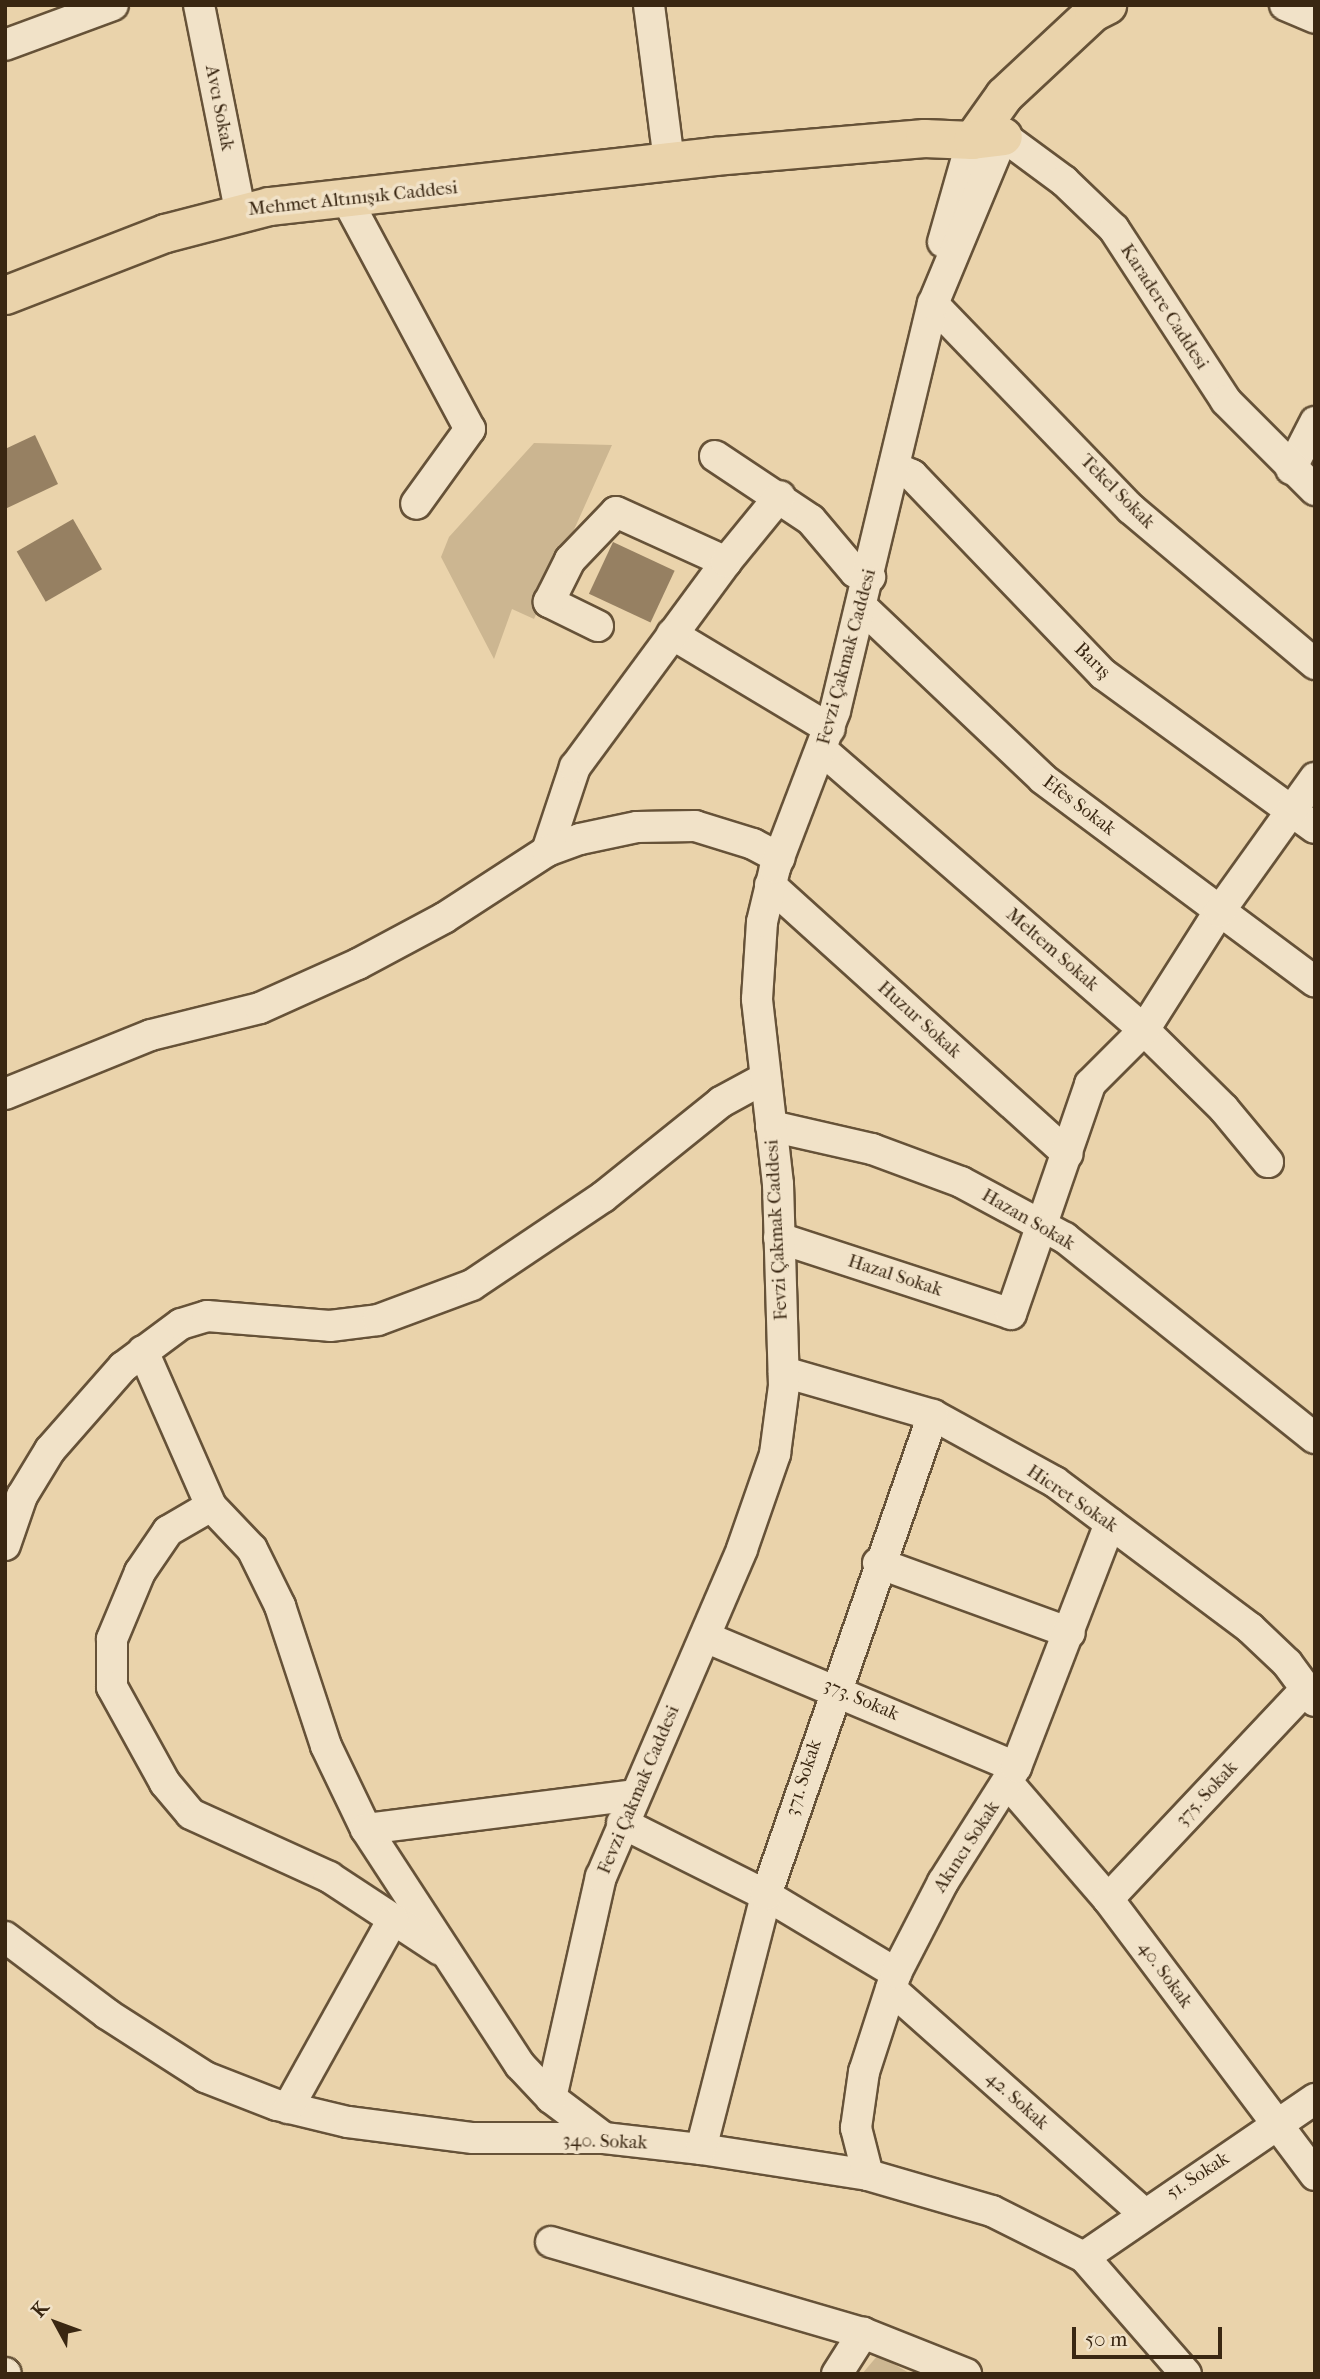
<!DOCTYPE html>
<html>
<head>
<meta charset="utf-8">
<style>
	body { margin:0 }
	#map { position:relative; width:1320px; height:2379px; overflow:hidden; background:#ead3ab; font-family:"IM FELL French Canon",serif }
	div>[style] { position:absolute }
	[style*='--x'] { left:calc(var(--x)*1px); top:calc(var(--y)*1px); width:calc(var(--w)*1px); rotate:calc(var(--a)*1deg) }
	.green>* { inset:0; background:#ccb691 }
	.building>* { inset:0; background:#968062; transform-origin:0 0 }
	.roads { filter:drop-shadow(2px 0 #665238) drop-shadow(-2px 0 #665238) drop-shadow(0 2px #665238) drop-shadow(0 -2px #665238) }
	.minor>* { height:30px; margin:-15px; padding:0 15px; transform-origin:15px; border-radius:15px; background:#f1e2c8 }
	.major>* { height:37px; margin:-18.5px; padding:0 18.5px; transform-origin:18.5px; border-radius:18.5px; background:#ead3ab }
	span { translate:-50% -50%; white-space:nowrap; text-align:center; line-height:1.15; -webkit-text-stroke:7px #f1e2c8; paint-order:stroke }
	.street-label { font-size:19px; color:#3a2712 }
	.frame { position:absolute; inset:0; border:7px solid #3a2712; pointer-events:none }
	.north { position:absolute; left:21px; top:2288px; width:70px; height:70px; -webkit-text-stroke:5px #f1e2c8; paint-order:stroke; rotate:311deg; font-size:19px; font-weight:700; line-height:28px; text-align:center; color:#3a2712 }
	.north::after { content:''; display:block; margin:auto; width:24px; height:32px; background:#3a2712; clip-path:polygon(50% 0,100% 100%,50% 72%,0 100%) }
	.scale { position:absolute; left:1072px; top:2327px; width:150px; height:32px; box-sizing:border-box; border:4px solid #3a2712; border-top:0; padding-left:9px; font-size:21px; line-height:24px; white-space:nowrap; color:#3a2712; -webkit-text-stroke:5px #f1e2c8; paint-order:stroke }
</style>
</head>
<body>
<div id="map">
	<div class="green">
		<div style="clip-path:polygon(534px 443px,612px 445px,534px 619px,512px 609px,494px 659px,441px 557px,449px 537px)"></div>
		<div style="clip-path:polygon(878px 2355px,911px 2374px,862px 2374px)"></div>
	</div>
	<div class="building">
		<div style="clip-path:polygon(35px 435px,58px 484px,5px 509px,5px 449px)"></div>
		<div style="left:73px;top:519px;width:58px;height:65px;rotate:60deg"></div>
		<div style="left:613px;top:542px;width:68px;height:57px;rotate:25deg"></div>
	</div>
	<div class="roads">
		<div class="minor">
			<div style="--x:199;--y:5;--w:210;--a:78.7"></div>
			<div style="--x:649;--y:5;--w:157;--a:82.7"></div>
			<div style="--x:1285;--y:5;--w:33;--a:23"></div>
			<div style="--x:5;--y:45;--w:115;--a:-20.3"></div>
			<div style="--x:347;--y:200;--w:260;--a:61.8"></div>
			<div style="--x:470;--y:429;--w:92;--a:125.8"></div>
			<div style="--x:943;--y:242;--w:106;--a:-74.1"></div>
			<div style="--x:933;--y:304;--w:285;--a:46"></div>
			<div style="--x:1131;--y:509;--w:241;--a:40.1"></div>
			<div style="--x:715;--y:456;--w:115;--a:33.7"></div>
			<div style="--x:811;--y:520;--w:68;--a:49.8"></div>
			<div style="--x:855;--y:572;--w:16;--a:18"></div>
			<div style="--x:894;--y:467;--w:20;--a:24"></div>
			<div style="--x:912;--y:475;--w:276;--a:46.2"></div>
			<div style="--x:1103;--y:674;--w:262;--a:36"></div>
			<div style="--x:1291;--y:469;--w:53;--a:-62.9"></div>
			<div style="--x:863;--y:608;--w:248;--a:43.5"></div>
			<div style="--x:1043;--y:779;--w:339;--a:36.7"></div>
			<div style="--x:598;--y:626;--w:55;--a:-153.9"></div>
			<div style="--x:549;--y:602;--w:47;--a:-63.4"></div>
			<div style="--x:570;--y:560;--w:66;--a:-46.2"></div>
			<div style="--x:616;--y:512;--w:121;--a:24.4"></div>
			<div style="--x:672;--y:634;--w:184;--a:31"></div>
			<div style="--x:822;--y:750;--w:427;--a:41"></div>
			<div style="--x:1144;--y:1030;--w:112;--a:44.6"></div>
			<div style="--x:1224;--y:1109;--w:69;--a:50.3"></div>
			<div style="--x:547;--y:851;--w:89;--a:-71.6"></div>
			<div style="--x:575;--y:767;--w:255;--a:-53.6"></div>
			<div style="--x:726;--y:562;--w:85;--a:-50.7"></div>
			<div style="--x:770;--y:885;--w:401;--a:42.1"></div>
			<div style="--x:5;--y:1094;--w:157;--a:-22"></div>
			<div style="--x:151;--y:1035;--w:112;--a:-13.9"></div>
			<div style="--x:260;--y:1008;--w:107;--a:-24.2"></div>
			<div style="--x:358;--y:964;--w:98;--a:-28.1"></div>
			<div style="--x:444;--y:918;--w:123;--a:-33"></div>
			<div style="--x:547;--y:851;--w:35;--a:-20"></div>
			<div style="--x:580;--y:839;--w:58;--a:-11.9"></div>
			<div style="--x:637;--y:827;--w:58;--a:-1"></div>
			<div style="--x:695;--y:826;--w:61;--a:17.2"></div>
			<div style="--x:753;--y:844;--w:30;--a:28"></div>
			<div style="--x:771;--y:1126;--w:104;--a:12.8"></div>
			<div style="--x:872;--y:1149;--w:95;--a:20.3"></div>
			<div style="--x:961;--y:1182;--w:118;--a:28.3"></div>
			<div style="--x:1065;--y:1238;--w:320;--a:38.7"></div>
			<div style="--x:779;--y:1238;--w:244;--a:18.1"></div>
			<div style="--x:1011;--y:1314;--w:243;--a:-71"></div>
			<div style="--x:1090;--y:1084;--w:76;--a:-45"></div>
			<div style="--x:1144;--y:1030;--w:140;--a:-57.6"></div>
			<div style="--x:1219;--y:912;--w:165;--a:-54.4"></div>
			<div style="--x:143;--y:1351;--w:169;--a:66.3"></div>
			<div style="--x:211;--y:1506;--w:59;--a:46.4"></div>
			<div style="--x:252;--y:1549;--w:64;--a:63.8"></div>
			<div style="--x:280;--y:1606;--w:147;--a:71.8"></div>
			<div style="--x:326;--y:1746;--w:92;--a:64.3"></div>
			<div style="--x:366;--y:1829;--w:282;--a:56.9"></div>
			<div style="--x:520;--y:2065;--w:45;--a:46.8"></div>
			<div style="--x:551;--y:2098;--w:66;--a:37"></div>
			<div style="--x:784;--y:1372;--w:155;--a:16.1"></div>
			<div style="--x:933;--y:1415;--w:139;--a:28.8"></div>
			<div style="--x:1055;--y:1482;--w:244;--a:36.8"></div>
			<div style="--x:1250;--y:1628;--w:51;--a:43.4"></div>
			<div style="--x:1287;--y:1663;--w:47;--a:53.6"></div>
			<div style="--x:211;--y:1506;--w:50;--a:149.8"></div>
			<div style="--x:168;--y:1531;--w:50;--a:124.3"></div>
			<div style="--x:140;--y:1572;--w:73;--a:112.7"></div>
			<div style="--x:112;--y:1639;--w:48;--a:90"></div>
			<div style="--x:112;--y:1687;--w:110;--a:61.1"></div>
			<div style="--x:165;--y:1783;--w:40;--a:50"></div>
			<div style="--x:191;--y:1814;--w:152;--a:24.5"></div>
			<div style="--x:329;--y:1877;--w:133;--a:33.3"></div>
			<div style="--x:5;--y:1545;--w:52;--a:-70.9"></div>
			<div style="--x:22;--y:1496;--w:54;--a:-58.7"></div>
			<div style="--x:50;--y:1450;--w:111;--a:-48.7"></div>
			<div style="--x:123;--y:1367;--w:72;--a:-36.6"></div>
			<div style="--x:181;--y:1324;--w:27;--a:-17"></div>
			<div style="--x:207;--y:1316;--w:123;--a:4.6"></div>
			<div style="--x:330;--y:1326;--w:48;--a:-7.1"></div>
			<div style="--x:378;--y:1320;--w:100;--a:-20.4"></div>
			<div style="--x:472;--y:1285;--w:158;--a:-33.9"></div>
			<div style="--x:603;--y:1197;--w:151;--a:-38.8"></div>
			<div style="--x:721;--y:1102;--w:50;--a:-28.6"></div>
			<div style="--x:878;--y:1563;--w:204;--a:20"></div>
			<div style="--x:705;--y:1637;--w:337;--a:22.7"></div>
			<div style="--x:1007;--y:1782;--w:155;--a:49.2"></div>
			<div style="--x:1108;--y:1899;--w:345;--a:53.1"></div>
			<div style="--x:622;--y:1823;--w:161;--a:26.6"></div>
			<div style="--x:766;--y:1895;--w:152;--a:31"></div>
			<div style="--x:366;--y:1829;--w:271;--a:-7.2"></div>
			<div style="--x:1108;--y:1899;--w:289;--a:-46.7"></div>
			<div style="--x:5;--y:1937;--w:128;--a:37"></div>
			<div style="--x:107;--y:2014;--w:117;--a:32.7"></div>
			<div style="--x:205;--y:2077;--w:77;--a:21.3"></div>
			<div style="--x:277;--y:2105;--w:73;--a:13.5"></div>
			<div style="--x:348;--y:2122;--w:126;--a:7.3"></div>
			<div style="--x:473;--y:2138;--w:131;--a:0"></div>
			<div style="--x:604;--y:2138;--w:98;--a:6.5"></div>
			<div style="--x:701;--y:2149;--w:169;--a:8.8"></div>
			<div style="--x:868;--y:2175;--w:129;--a:16.2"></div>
			<div style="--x:992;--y:2211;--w:103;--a:26.6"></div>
			<div style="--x:1084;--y:2257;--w:155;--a:48.9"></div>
			<div style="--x:891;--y:1989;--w:337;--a:41.6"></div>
			<div style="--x:551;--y:2098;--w:227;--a:-77.3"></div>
			<div style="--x:601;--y:1877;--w:357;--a:-66.7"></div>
			<div style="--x:742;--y:1549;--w:101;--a:-70.8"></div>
			<div style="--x:775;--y:1454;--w:69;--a:-82.5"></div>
			<div style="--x:784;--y:1386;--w:202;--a:-91.7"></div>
			<div style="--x:778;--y:1184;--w:186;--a:-96.5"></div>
			<div style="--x:757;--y:999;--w:77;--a:-86.3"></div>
			<div style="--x:762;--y:922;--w:56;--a:-76.5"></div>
			<div style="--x:775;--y:868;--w:168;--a:-69.1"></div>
			<div style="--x:835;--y:711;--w:419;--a:-76.5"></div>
			<div style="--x:933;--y:304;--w:182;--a:-67.4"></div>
			<div style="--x:1003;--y:136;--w:76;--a:36.4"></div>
			<div style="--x:1064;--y:181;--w:69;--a:43.8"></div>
			<div style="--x:1114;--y:229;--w:205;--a:56.9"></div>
			<div style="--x:1226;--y:401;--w:126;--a:45"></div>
			<div style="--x:288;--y:2108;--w:216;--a:-60.9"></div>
			<div style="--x:701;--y:2149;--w:262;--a:-75.6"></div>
			<div style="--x:766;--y:1895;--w:508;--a:-70.82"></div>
			<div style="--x:868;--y:2175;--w:49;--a:-104.3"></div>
			<div style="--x:856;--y:2128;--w:57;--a:-81.9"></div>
			<div style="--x:864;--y:2072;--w:104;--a:-72.1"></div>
			<div style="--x:896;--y:1973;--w:102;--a:-62.7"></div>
			<div style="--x:943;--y:1882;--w:136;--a:-57.6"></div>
			<div style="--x:1016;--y:1767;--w:261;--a:-68.9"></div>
			<div style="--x:551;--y:2242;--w:325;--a:16.3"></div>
			<div style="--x:863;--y:2333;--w:111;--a:21.7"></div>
			<div style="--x:1084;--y:2257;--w:280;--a:-34.4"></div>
			<div style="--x:5;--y:2373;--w:1;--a:45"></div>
			<div style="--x:837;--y:2374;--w:49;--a:-57.6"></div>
		</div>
		<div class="major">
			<div style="--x:972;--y:140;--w:55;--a:-54.6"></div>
			<div style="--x:1004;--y:95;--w:122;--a:-43"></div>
			<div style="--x:1093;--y:12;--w:16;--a:-27"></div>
			<div style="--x:5;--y:295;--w:172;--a:-21.2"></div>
			<div style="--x:165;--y:233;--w:107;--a:-14.6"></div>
			<div style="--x:269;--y:206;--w:448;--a:-6.4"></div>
			<div style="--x:714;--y:156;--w:211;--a:-4.9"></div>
			<div style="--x:924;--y:138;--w:48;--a:2.4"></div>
			<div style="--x:972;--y:140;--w:31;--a:-7"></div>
		</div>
	</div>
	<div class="street-label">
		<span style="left:219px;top:108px;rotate:79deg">Avcı Sokak</span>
		<span style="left:353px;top:199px;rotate:-6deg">Mehmet Altınışık Caddesi</span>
		<span style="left:1164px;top:307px;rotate:57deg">Karadere Caddesi</span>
		<span style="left:1117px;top:492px;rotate:45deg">Tekel Sokak</span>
		<span style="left:847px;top:657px;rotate:-75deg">Fevzi Çakmak Caddesi</span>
		<span style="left:1092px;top:661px;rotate:44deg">Barış</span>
		<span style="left:1079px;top:806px;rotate:37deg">Efes Sokak</span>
		<span style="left:1052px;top:950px;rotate:41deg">Meltem Sokak</span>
		<span style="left:919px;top:1020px;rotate:42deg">Huzur Sokak</span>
		<span style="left:1028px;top:1220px;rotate:30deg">Hazan Sokak</span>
		<span style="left:777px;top:1230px;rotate:-93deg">Fevzi Çakmak Caddesi</span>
		<span style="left:895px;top:1276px;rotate:18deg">Hazal Sokak</span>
		<span style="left:1072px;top:1499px;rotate:34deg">Hicret Sokak</span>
		<span style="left:861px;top:1700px;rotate:23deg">373. Sokak</span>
		<span style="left:804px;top:1778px;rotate:-72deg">371. Sokak</span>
		<span style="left:639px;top:1790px;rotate:-67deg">Fevzi Çakmak Caddesi</span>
		<span style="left:1207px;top:1794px;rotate:-47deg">375. Sokak</span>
		<span style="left:967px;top:1847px;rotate:-57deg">Akıncı Sokak</span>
		<span style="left:1165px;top:1975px;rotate:54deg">40. Sokak</span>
		<span style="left:1017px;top:2101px;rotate:42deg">42. Sokak</span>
		<span style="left:605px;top:2142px;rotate:2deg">340. Sokak</span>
		<span style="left:1198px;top:2176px;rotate:-33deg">51. Sokak</span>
	</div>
	<div class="frame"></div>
	<div class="north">K</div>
	<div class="scale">50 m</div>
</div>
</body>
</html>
